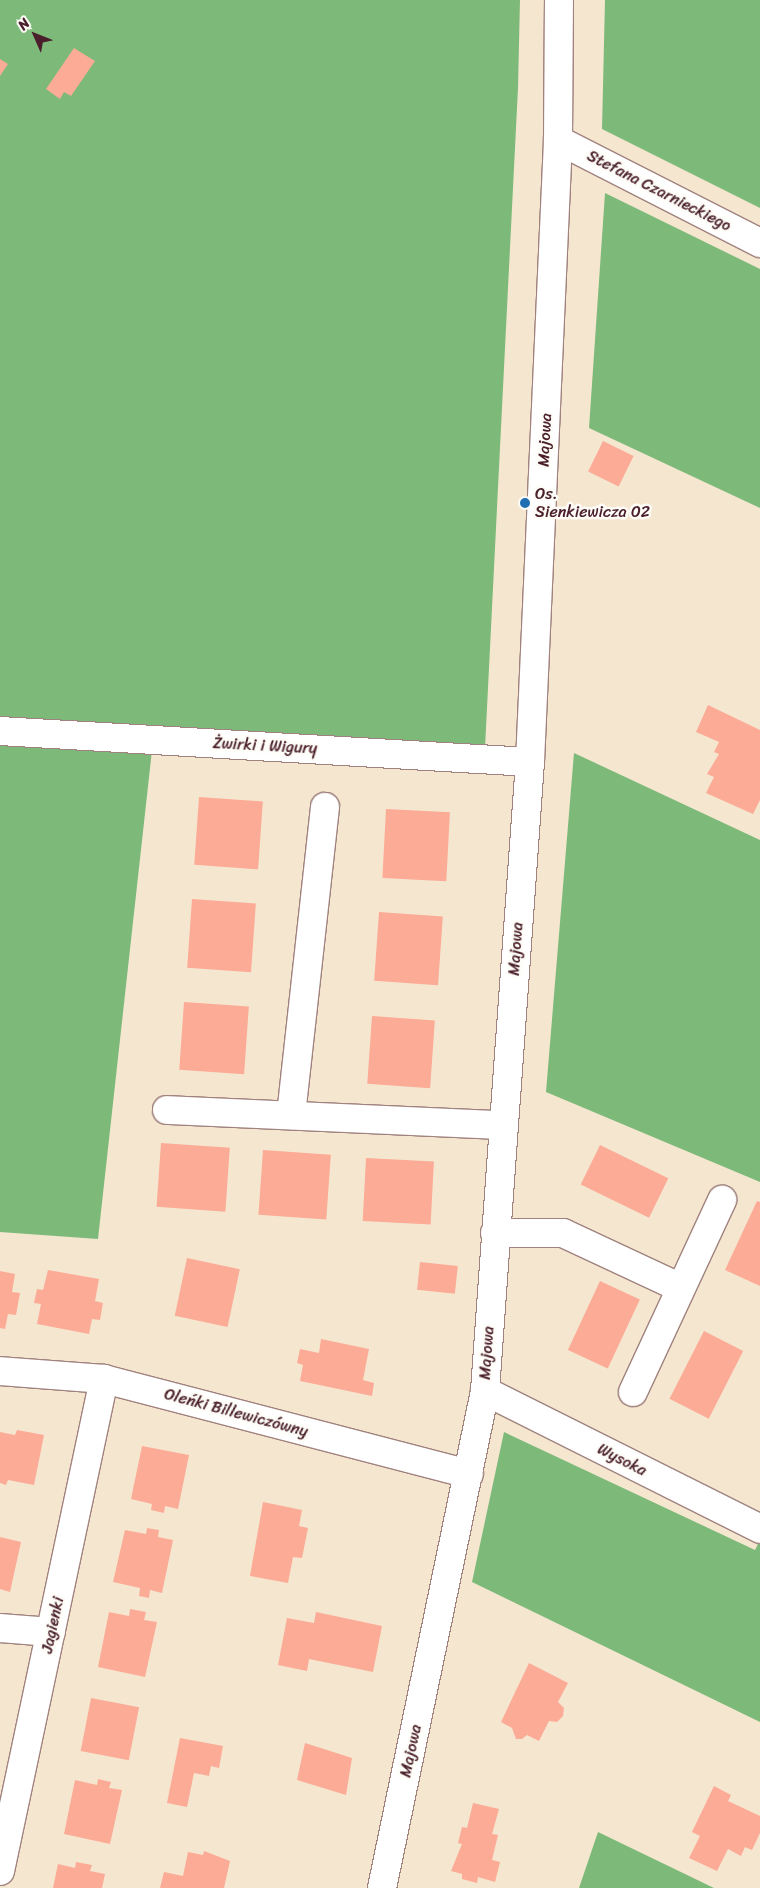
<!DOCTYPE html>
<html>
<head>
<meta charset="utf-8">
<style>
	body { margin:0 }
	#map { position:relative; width:760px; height:1888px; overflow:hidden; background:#f5e6d0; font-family:Sriracha,sans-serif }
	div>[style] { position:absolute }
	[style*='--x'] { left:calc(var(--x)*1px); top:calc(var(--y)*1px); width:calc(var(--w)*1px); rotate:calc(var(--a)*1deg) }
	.forest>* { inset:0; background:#7dba7a }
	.building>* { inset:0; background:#fcab96; transform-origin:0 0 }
	.roads { filter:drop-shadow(1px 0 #a0827e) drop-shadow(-1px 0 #a0827e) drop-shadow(0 1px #a0827e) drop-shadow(0 -1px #a0827e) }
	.minor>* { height:28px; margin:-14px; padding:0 14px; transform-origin:14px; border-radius:14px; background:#fff }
	.dots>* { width:14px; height:14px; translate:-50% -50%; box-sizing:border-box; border:2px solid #fdfcf7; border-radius:50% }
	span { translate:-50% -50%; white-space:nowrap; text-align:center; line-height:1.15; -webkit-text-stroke:5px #fdfcf7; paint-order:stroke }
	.street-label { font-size:16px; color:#4a1f2b }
	.poi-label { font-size:16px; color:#4a1f2b }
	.left { translate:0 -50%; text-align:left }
	.north { position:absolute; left:10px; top:10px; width:50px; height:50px; -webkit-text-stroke:4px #fdfcf7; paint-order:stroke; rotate:314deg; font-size:14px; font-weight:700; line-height:20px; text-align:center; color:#4a1f2b }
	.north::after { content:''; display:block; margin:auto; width:18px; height:22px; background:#4a1f2b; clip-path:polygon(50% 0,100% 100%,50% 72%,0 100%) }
</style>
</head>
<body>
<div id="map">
	<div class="forest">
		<div style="clip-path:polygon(0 0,520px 0,518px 88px,485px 748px,154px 732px,98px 1239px,0 1232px)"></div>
		<div style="clip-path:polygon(605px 0,760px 0,760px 208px,602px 129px)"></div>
		<div style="clip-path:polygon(605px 193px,760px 269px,760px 508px,589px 428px)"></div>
		<div style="clip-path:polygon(574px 753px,760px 840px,760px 1182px,546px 1092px)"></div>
		<div style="clip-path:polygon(504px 1432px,755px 1550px,760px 1540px,760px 1722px,472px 1582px)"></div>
		<div style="clip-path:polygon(598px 1832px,714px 1888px,579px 1888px)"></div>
	</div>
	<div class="building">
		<div style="clip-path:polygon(74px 48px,95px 61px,71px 96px,64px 92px,60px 99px,46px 89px)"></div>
		<div style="clip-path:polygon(0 59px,8px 64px,0 76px)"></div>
		<div style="left:603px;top:441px;width:34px;height:34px;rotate:26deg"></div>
		<div style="clip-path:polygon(708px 705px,760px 730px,760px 800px,753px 814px,706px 793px,714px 777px,707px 774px,719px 754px,714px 752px,719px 742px,696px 732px)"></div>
		<div style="left:199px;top:797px;width:64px;height:68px;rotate:4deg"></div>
		<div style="left:386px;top:809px;width:64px;height:69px;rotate:3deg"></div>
		<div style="left:192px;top:899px;width:64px;height:69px;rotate:4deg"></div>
		<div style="left:379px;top:912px;width:64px;height:69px;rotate:4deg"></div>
		<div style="left:184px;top:1002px;width:65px;height:68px;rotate:4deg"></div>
		<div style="left:372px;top:1016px;width:63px;height:68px;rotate:4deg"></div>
		<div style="left:161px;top:1143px;width:69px;height:64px;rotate:4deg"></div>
		<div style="left:600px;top:1145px;width:76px;height:44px;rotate:26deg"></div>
		<div style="left:263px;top:1150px;width:68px;height:65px;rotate:4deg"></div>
		<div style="left:366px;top:1158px;width:68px;height:63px;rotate:3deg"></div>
		<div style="clip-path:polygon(757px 1201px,760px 1202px,760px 1286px,725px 1270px)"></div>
		<div style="left:187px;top:1258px;width:54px;height:59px;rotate:12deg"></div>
		<div style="left:420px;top:1262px;width:38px;height:28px;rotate:6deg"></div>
		<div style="clip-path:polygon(48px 1270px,99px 1279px,95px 1301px,103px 1303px,100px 1320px,92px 1319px,89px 1334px,37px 1324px,41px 1304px,34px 1303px,37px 1289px,43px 1290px)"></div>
		<div style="clip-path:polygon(0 1271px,15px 1274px,12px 1292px,20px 1293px,16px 1315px,8px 1314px,5px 1329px,0 1328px)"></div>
		<div style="left:600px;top:1281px;width:44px;height:76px;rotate:25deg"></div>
		<div style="left:704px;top:1331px;width:44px;height:76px;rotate:27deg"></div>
		<div style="clip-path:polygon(321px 1339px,369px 1349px,363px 1380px,374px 1383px,372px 1396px,300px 1381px,303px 1365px,297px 1363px,300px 1349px,319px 1353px)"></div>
		<div style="clip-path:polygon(17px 1430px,44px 1435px,34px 1485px,8px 1480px,6px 1485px,0 1483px,0 1432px,15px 1435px)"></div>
		<div style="clip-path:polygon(142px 1446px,189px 1455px,178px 1509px,165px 1506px,164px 1513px,151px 1510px,152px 1504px,131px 1499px)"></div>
		<div style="clip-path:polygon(263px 1502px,302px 1510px,299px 1526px,308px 1528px,302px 1558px,293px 1557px,288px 1583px,250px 1576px)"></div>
		<div style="clip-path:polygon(147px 1528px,159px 1530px,158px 1537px,173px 1540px,162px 1593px,150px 1590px,149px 1598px,139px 1596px,140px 1588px,113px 1582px,125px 1530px,146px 1534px)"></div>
		<div style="clip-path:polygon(0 1537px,21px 1542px,10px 1592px,0 1589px)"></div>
		<div style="clip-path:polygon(130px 1609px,146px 1612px,144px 1620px,157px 1622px,145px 1677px,98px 1667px,109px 1612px,129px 1616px)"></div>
		<div style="clip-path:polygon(316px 1612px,382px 1626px,373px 1672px,309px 1659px,307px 1671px,278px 1665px,287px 1618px,314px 1623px)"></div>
		<div style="clip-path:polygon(529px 1663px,568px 1683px,558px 1702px,564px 1708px,563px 1716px,557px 1722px,549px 1721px,539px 1741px,527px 1735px,522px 1739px,516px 1739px,512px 1728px,501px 1722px)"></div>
		<div style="left:91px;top:1698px;width:49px;height:54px;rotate:11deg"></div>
		<div style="clip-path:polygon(180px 1738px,223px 1746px,219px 1768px,211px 1766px,209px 1776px,194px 1773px,187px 1807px,167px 1803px)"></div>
		<div style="clip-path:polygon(305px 1743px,352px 1758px,346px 1795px,297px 1780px)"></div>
		<div style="clip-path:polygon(98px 1779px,111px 1782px,109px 1788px,122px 1790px,110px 1844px,64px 1834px,75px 1780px,97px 1785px)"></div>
		<div style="clip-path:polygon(714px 1786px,731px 1795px,728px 1801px,760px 1816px,760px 1833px,752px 1850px,745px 1847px,741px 1856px,728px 1849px,717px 1871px,689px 1858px,700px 1836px,692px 1832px)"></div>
		<div style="clip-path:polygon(473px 1803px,499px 1809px,492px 1834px,498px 1835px,492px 1860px,500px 1862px,495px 1882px,478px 1877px,477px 1883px,462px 1879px,462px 1874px,451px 1871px,462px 1844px,458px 1843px,462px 1827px,467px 1828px)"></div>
		<div style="clip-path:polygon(204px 1851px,230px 1861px,224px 1888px,160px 1888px,164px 1872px,183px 1876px,188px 1852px,203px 1855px)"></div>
		<div style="clip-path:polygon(76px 1862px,92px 1865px,90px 1871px,105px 1874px,102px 1888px,53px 1888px,58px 1864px,75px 1868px)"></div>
	</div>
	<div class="roads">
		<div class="minor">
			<div style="--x:558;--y:140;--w:227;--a:27"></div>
			<div style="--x:0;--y:731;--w:531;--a:3.35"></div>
			<div style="--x:167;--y:1110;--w:336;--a:2.6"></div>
			<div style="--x:291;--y:1115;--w:310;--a:-83.7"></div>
			<div style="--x:495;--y:1233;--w:68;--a:0"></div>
			<div style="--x:563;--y:1233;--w:130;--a:25"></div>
			<div style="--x:0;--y:1371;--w:104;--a:4.4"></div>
			<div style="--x:104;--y:1379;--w:377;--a:14.6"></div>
			<div style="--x:485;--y:1391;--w:308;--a:26.6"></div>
			<div style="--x:633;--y:1392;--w:212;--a:-65.1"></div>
			<div style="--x:0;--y:1628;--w:51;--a:4.5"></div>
			<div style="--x:0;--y:1871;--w:503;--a:-78.06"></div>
			<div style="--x:382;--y:1888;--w:508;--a:-78.29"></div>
			<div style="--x:485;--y:1391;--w:631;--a:-85.91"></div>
			<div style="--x:530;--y:762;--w:623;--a:-87.42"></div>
			<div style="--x:558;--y:140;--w:140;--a:-89.6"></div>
		</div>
	</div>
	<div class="dots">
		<div style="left:525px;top:503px;background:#1f6fb2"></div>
	</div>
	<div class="street-label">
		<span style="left:659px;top:191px;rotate:27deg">Stefana Czarnieckiego</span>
		<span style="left:545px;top:440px;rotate:-87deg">Majowa</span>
		<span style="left:265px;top:746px;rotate:3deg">Żwirki i Wigury</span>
		<span style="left:516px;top:949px;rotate:-86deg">Majowa</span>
		<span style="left:487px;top:1353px;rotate:-86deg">Majowa</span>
		<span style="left:236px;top:1413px;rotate:15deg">Oleńki Billewiczówny</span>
		<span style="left:622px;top:1460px;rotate:27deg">Wysoka</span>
		<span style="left:53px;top:1625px;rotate:-78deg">Jagienki</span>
		<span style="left:411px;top:1751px;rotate:-78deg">Majowa</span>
	</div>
	<div class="poi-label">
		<span class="left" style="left:535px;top:503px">Os.<br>Sienkiewicza 02</span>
	</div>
	<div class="north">N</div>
</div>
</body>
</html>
